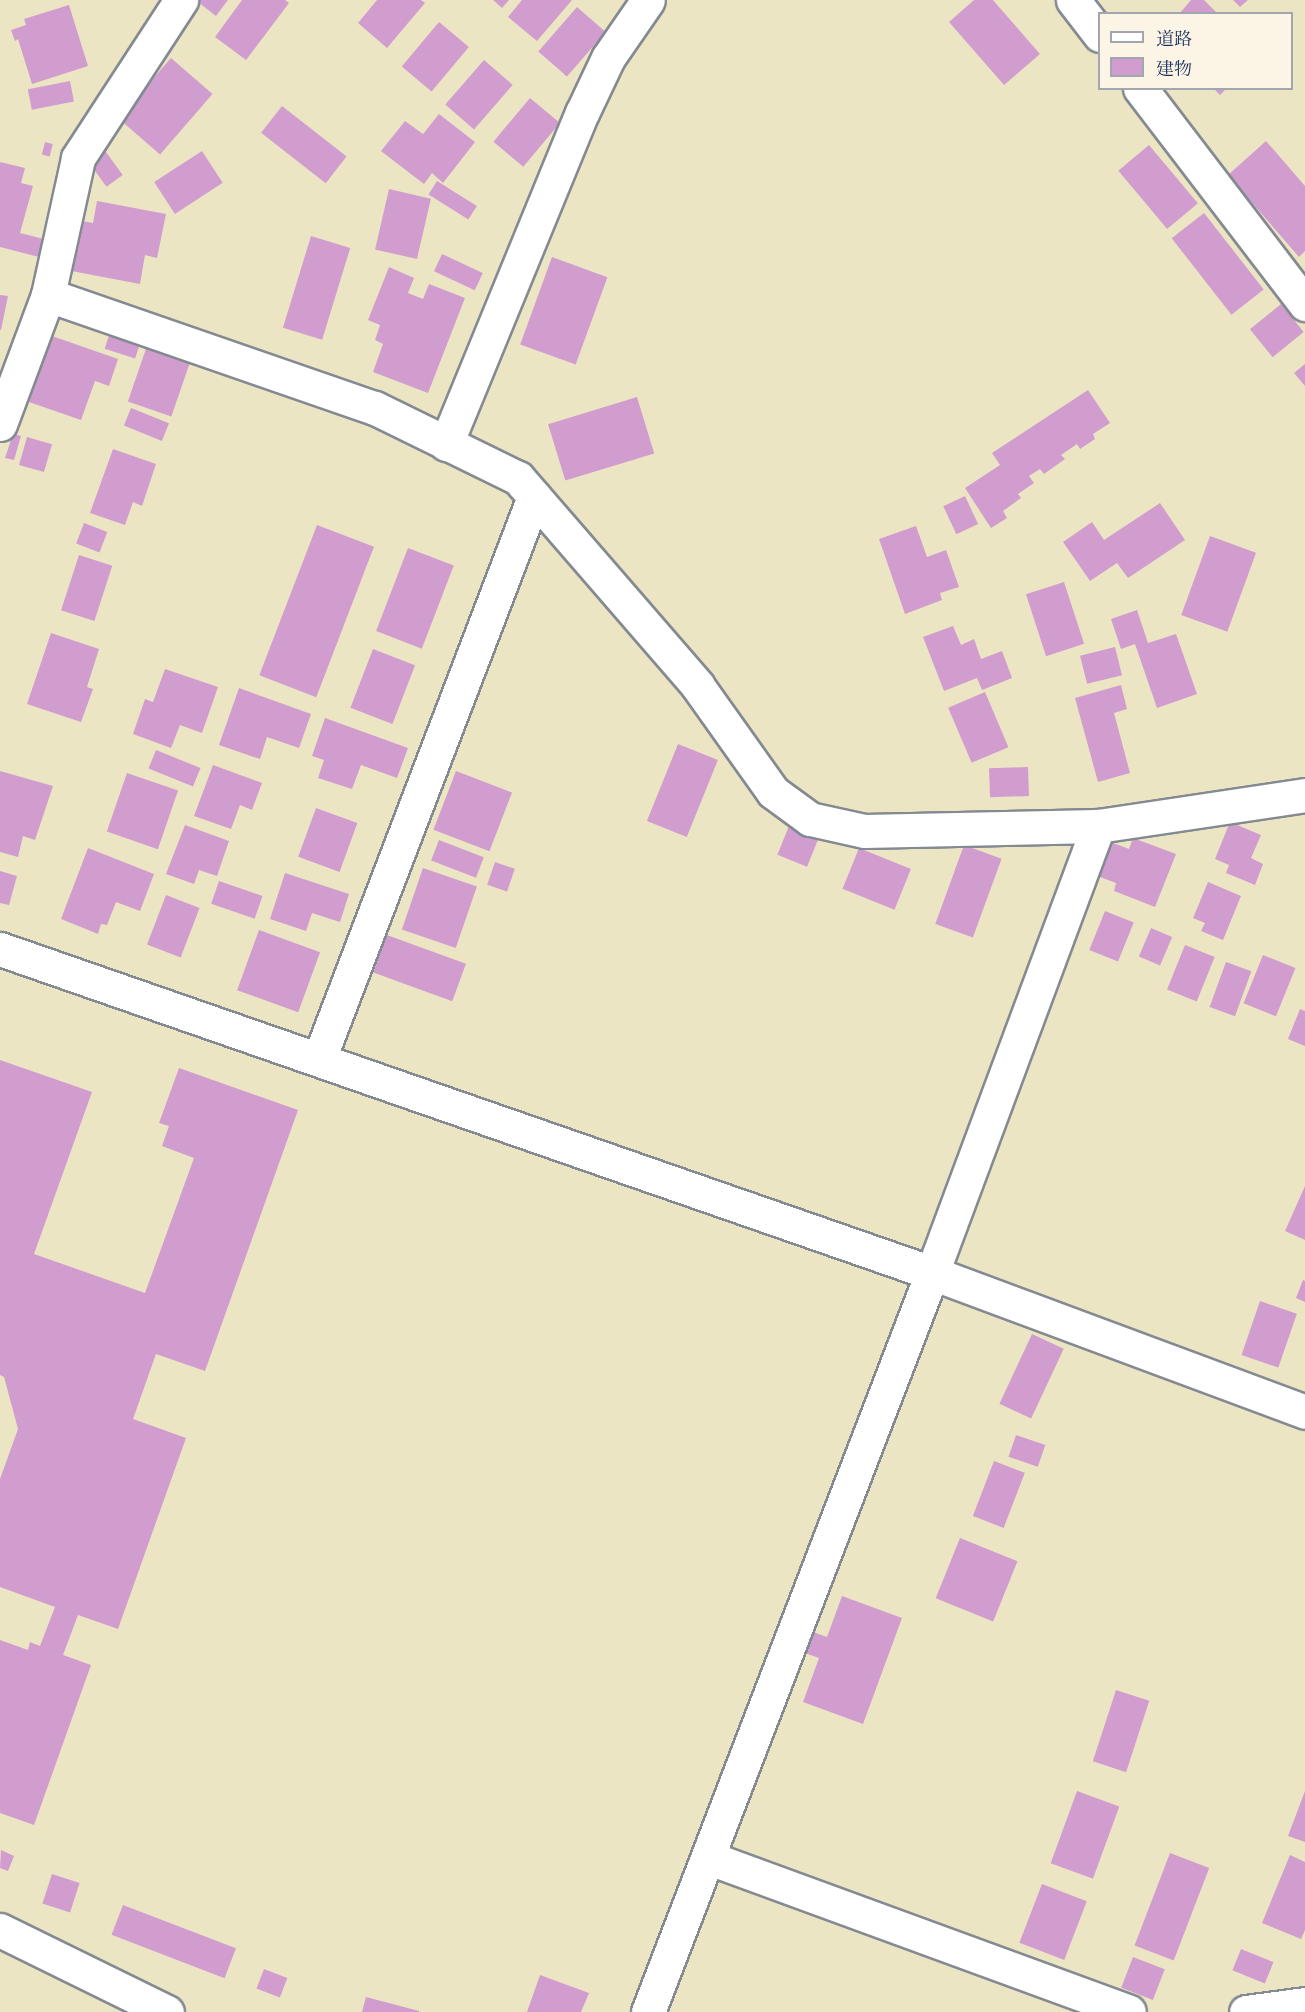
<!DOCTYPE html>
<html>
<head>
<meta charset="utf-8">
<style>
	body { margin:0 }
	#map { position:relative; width:1305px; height:2012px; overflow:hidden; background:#ece5c4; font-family:"IM FELL French Canon","Noto Serif JP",serif }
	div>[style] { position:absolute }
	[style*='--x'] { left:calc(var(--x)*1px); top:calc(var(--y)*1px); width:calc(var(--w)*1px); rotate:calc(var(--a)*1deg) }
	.building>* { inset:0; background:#d19dcf; transform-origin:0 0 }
	.roads { filter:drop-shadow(2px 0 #848a91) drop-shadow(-2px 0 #848a91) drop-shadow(0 2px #848a91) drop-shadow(0 -2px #848a91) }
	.minor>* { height:33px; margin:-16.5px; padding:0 16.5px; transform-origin:16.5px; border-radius:16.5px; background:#fff }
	span { translate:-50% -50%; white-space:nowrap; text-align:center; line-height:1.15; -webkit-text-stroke:4.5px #fcf5e5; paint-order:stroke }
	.legend { position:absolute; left:1098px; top:12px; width:195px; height:78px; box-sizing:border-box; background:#fcf5e5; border:2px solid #a2a6af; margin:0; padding:8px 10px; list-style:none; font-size:18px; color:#1b2f5e }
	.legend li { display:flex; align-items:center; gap:12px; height:30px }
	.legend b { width:30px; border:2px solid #a2a6af }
</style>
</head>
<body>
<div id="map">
	<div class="building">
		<div style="clip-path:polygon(200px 0,228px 0,216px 16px,198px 2px)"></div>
		<div style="clip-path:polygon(242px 0,285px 0,289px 3px,246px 60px,215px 37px)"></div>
		<div style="clip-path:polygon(377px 0,421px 0,425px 3px,387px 48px,358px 23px)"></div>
		<div style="clip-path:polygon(493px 0,509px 0,502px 8px)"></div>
		<div style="clip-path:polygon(522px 0,572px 0,537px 41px,508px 17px)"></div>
		<div style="clip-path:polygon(974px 0,993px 0,1040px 54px,1004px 85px,949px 22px)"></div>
		<div style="clip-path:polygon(1191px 0,1204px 0,1218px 14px,1179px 14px)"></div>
		<div style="clip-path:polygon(1233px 0,1248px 0,1240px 7px)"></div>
		<div style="clip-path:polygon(69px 5px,88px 66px,32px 84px,18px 39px,15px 41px,11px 30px,26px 25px,24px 19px)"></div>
		<div style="left:577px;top:7px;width:38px;height:59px;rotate:41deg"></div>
		<div style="left:439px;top:22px;width:39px;height:58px;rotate:40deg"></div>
		<div style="left:171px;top:58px;width:55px;height:80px;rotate:41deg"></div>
		<div style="left:484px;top:60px;width:38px;height:59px;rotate:41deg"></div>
		<div style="left:70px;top:81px;width:21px;height:43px;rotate:79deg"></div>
		<div style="clip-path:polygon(1213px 88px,1227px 88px,1220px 95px)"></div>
		<div style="left:530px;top:98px;width:39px;height:57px;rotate:40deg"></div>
		<div style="left:282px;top:106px;width:82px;height:34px;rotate:38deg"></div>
		<div style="clip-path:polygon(439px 114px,475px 142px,443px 183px,432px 173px,424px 184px,381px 151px,405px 121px,423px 134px)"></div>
		<div style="left:98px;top:141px;width:42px;height:20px;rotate:54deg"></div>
		<div style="clip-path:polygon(1266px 141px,1305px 186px,1305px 251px,1299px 257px,1228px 175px)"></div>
		<div style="left:45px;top:142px;width:8px;height:13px;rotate:14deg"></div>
		<div style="left:1149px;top:145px;width:76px;height:40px;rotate:50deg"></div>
		<div style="left:202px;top:151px;width:38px;height:57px;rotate:57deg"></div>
		<div style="clip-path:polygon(0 162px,25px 168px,21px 183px,33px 186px,20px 233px,44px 239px,39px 257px,0 247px)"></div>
		<div style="left:437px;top:181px;width:47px;height:16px;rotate:32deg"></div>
		<div style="left:389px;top:189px;width:43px;height:62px;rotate:13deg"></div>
		<div style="clip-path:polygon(97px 201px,166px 214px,157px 258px,145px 255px,140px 284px,61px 269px,71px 219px,93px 223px)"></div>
		<div style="left:1204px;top:213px;width:97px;height:41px;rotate:52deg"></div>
		<div style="left:311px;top:236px;width:41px;height:96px;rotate:17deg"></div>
		<div style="left:442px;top:254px;width:45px;height:19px;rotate:25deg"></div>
		<div style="left:552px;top:257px;width:59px;height:93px;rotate:20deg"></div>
		<div style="clip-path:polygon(389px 267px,414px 278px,408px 293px,423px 299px,429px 284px,465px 298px,428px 393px,373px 372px,383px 344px,375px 340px,380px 325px,368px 320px)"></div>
		<div style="clip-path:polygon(0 295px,8px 296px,1px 330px,0 330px)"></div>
		<div style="left:1281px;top:304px;width:36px;height:40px;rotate:51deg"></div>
		<div style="left:113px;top:323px;width:32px;height:27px;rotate:18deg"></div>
		<div style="clip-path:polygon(52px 336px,118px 359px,109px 386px,95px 381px,81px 420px,29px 402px)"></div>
		<div style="left:149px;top:340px;width:46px;height:65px;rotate:19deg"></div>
		<div style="clip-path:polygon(1305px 364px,1305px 386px,1294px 373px)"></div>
		<div style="clip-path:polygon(1088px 390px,1110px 423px,1093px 434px,1095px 439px,1080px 449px,1077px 444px,1061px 455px,1065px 459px,1044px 474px,1040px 469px,1029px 476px,1034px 483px,1018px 494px,1021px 498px,1003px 511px,1007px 518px,991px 528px,965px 488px,1000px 465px,992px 453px)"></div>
		<div style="left:637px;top:397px;width:59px;height:93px;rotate:73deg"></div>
		<div style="left:131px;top:408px;width:41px;height:19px;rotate:22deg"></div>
		<div style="clip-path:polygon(13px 434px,21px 436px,14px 460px,5px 458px)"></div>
		<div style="left:27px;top:437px;width:26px;height:29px;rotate:16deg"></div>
		<div style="clip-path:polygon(113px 449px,156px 464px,142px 506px,133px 502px,125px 525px,90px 513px)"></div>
		<div style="left:965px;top:496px;width:31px;height:24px;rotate:65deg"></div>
		<div style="clip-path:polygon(1160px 503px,1185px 540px,1128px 578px,1117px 563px,1090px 581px,1063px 542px,1092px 522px,1104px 540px)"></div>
		<div style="left:84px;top:523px;width:25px;height:22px;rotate:21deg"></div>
		<div style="left:317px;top:525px;width:61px;height:161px;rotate:21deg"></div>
		<div style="clip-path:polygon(916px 526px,927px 557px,946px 550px,959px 587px,940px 593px,942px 600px,905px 614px,879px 539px)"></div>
		<div style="left:1210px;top:536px;width:49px;height:84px;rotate:20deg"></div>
		<div style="left:408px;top:548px;width:49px;height:89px;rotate:21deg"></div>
		<div style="left:79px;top:555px;width:35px;height:58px;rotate:18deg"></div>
		<div style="left:1064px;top:582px;width:65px;height:40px;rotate:72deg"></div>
		<div style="clip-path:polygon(1137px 610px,1148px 643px,1176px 634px,1197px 694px,1157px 708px,1135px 644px,1121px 649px,1111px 619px)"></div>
		<div style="clip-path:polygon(953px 626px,961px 645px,974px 639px,981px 659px,1002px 651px,1012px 678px,982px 690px,977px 678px,944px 691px,923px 637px)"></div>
		<div style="clip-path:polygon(51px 633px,99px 649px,87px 687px,93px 689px,81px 722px,27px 704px)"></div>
		<div style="left:1115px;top:647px;width:29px;height:36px;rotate:76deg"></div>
		<div style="left:373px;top:649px;width:45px;height:63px;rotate:21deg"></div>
		<div style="clip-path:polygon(165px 669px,218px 687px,202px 733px,180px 725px,171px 748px,133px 734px,145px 699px,153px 702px)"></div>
		<div style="clip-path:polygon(1121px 685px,1127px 709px,1114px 713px,1130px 773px,1098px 782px,1075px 698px)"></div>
		<div style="clip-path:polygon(239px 688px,311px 714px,299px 748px,267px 737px,260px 759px,219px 745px)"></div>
		<div style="left:985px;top:692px;width:60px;height:40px;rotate:67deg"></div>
		<div style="clip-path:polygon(325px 718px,408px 748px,397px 778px,361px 765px,352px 789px,318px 778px,324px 760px,312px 756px)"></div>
		<div style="left:678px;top:744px;width:43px;height:83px;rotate:22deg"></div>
		<div style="left:156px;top:750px;width:48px;height:20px;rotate:22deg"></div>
		<div style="clip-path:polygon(213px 765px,262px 783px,252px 810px,240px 805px,231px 829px,194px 816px)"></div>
		<div style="left:1028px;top:767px;width:29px;height:39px;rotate:88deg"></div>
		<div style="clip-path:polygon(0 771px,53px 786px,35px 840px,23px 836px,18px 857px,0 852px)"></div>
		<div style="left:456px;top:771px;width:60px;height:63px;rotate:21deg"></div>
		<div style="left:127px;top:773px;width:54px;height:62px;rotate:19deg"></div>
		<div style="left:316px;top:808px;width:44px;height:52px;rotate:20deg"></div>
		<div style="clip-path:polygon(1230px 822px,1261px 835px,1251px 858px,1263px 864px,1255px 885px,1226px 873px,1229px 865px,1215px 859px)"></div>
		<div style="clip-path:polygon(185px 825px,229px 841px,217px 876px,199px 870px,194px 884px,166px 874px)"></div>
		<div style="left:789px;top:826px;width:32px;height:31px;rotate:22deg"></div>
		<div style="clip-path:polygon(1100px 838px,1129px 849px,1133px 838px,1176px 854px,1155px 907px,1114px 891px,1116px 883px,1087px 872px)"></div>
		<div style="left:439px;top:840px;width:48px;height:22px;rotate:21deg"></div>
		<div style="left:964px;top:845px;width:40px;height:84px;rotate:20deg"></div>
		<div style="clip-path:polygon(88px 848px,154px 874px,140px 911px,116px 902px,107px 925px,101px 924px,98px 934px,61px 919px)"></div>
		<div style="left:859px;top:848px;width:56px;height:44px;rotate:22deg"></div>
		<div style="left:495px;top:862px;width:21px;height:24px;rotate:19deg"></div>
		<div style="left:423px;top:868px;width:57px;height:65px;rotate:19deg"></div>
		<div style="clip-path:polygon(0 871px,17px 876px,9px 905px,0 903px)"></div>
		<div style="clip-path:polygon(285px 873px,349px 894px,340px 922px,312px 913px,306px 931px,270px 919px)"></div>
		<div style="left:219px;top:881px;width:46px;height:24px;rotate:19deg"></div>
		<div style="clip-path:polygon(1208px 882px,1241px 896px,1223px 940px,1201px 931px,1205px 923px,1193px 918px)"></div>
		<div style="left:166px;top:895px;width:36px;height:53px;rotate:21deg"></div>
		<div style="left:1105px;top:911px;width:31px;height:42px;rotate:22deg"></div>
		<div style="left:1151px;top:928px;width:23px;height:31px;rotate:23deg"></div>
		<div style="left:259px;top:930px;width:65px;height:64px;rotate:20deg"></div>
		<div style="left:387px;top:935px;width:84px;height:40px;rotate:20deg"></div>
		<div style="left:1185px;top:945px;width:32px;height:48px;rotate:22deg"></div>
		<div style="left:1263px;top:955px;width:35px;height:52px;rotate:22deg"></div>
		<div style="left:1226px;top:962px;width:27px;height:48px;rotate:20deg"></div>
		<div style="clip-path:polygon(1300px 1009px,1305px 1011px,1305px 1046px,1288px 1039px)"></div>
		<div style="clip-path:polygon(0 1060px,92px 1092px,34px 1254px,145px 1293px,194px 1158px,162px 1146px,169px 1126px,159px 1123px,179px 1068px,298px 1110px,205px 1371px,156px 1354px,133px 1419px,186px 1438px,118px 1629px,78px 1615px,63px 1655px,91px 1665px,34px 1825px,0 1813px,0 1640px,28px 1650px,30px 1642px,40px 1646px,55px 1607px,0 1587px,0 1479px,18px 1429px,4px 1377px,0 1375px)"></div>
		<div style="clip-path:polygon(1305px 1186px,1305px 1240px,1285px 1231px)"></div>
		<div style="clip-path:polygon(1303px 1280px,1305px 1281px,1305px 1302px,1296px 1298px)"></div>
		<div style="left:1260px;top:1301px;width:39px;height:57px;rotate:19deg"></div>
		<div style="left:1032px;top:1334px;width:35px;height:77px;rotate:25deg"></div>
		<div style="left:1016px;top:1435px;width:31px;height:23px;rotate:19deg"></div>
		<div style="left:994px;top:1461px;width:33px;height:59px;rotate:21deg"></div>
		<div style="left:960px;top:1538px;width:62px;height:65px;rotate:22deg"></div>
		<div style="clip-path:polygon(842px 1596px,902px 1618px,863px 1724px,803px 1702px,819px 1658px,802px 1652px,810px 1631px,827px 1637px)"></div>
		<div style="left:1116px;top:1690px;width:35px;height:75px;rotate:18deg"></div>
		<div style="left:1077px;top:1791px;width:45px;height:77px;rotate:20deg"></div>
		<div style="clip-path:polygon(1305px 1791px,1305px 1842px,1288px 1836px)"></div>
		<div style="clip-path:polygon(1px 1850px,14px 1856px,8px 1871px,0 1868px)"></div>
		<div style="left:1170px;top:1853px;width:42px;height:99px;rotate:21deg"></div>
		<div style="clip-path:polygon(1290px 1855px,1305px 1862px,1305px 1930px,1301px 1939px,1262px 1923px)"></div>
		<div style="left:52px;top:1874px;width:29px;height:31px;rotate:18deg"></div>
		<div style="left:1042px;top:1884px;width:48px;height:63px;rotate:21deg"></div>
		<div style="left:123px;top:1905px;width:121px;height:32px;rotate:21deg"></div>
		<div style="left:1241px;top:1949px;width:35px;height:23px;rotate:22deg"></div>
		<div style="left:1133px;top:1957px;width:34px;height:33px;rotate:21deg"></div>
		<div style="left:264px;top:1969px;width:25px;height:21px;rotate:21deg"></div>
		<div style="clip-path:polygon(540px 1975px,589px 1993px,581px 2012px,527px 2012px)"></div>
		<div style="clip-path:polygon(366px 1997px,419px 2011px,419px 2012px,362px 2012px)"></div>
	</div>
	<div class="roads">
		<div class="minor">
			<div style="--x:1073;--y:0;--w:44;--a:52.4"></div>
			<div style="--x:1140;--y:88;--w:272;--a:52.6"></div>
			<div style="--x:48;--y:295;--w:346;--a:19.1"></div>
			<div style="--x:375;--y:408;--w:159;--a:26.1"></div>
			<div style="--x:518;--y:478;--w:274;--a:49.1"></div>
			<div style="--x:697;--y:685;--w:131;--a:54.6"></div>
			<div style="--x:773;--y:792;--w:46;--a:36.1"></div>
			<div style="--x:810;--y:819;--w:55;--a:12.5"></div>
			<div style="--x:864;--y:831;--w:234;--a:-1.2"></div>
			<div style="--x:1098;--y:826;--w:209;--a:-8.5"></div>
			<div style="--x:0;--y:424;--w:138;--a:-69.6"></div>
			<div style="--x:48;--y:295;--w:140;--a:-77.6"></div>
			<div style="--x:78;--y:158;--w:189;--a:-56.9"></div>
			<div style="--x:446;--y:444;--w:358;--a:-67.7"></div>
			<div style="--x:582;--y:113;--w:61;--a:-64.7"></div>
			<div style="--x:608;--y:58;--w:70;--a:-55.4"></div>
			<div style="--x:0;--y:949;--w:987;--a:19.17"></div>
			<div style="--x:932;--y:1273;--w:398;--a:20.4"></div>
			<div style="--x:319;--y:1059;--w:602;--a:-69.07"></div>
			<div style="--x:709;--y:1858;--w:447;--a:20.1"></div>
			<div style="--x:0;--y:1930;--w:186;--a:26.2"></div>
			<div style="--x:648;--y:2012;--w:792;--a:-68.98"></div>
			<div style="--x:932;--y:1273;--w:477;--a:-69.6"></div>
			<div style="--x:1246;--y:2012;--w:60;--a:-7.7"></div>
		</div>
	</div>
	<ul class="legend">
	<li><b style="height:8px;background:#fff"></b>道路</li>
	<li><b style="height:16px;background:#d19dcf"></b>建物</li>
	</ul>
</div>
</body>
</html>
